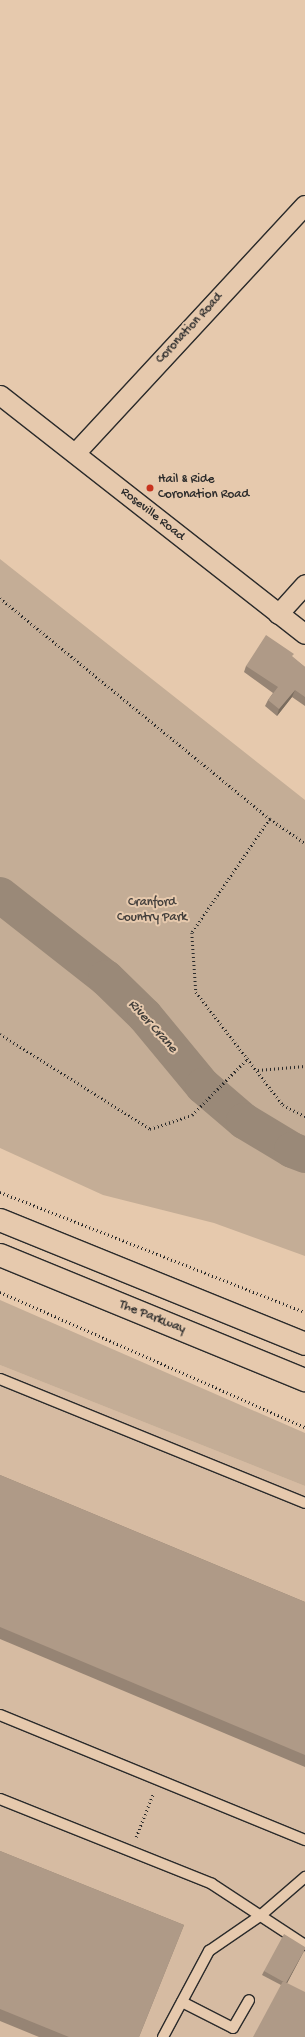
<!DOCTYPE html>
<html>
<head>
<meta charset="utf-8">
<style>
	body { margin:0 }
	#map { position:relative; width:305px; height:2037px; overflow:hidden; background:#e6c9ad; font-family:"Gochi Hand",sans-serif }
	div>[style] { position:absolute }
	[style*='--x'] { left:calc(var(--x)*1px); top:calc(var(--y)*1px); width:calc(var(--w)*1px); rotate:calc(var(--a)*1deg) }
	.built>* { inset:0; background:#d6bba2 }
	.green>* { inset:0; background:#c4ad96 }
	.river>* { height:36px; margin:-18px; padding:0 18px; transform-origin:18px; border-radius:18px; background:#9a8978 }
	.path>* { height:2.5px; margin-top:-1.25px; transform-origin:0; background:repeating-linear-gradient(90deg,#2b2b2b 0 1px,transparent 0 4px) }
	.roads { filter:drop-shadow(1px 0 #2b2b2b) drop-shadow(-1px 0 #2b2b2b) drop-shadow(0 1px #2b2b2b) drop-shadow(0 -1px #2b2b2b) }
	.lane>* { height:10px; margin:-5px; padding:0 5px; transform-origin:5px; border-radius:5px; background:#e6c9ad }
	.street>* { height:19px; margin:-9.5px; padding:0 9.5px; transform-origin:9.5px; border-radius:9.5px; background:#e6c9ad }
	.highway>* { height:22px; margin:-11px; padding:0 11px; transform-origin:11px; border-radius:11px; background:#e6c9ad }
	.wall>* { inset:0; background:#968474 }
	.shaded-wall>* { inset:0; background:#7a6c5e }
	.building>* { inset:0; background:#af9a87 }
	.dots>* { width:11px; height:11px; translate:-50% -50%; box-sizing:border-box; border:2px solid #e6c9ad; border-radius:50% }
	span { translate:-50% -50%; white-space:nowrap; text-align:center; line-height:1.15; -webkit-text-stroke:4px #e6c9ad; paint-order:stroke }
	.street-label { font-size:13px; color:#2b2b2b }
	.poi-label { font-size:13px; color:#2b2b2b }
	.left { translate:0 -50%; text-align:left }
	.park-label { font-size:13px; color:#423e3b }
	.water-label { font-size:14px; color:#413e3a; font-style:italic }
</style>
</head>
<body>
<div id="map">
	<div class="built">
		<div style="clip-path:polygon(0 1365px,305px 1486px,305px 2037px,0 2037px)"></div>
	</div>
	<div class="green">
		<div style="clip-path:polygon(0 559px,305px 800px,305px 1146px,292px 1140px,243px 1107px,205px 1075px,191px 1092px,210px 1113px,286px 1161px,305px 1167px,305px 1256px,214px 1223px,103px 1195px,0 1148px)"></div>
		<div style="clip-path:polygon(0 1300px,305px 1433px,305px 1486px,0 1365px)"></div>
	</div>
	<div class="river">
		<div style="--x:0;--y:895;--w:135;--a:38.1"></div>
		<div style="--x:106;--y:978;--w:54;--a:44.3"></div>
		<div style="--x:145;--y:1016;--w:91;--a:50.4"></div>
		<div style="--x:203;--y:1086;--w:54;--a:40.5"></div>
		<div style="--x:244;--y:1121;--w:56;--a:31.1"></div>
		<div style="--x:292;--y:1150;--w:14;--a:21"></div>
	</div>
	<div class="path">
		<div style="--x:0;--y:598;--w:349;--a:39.3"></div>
		<div style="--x:270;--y:819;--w:42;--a:34.4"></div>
		<div style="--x:270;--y:819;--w:138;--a:124.4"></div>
		<div style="--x:192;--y:933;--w:59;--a:86.1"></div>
		<div style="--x:196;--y:992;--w:143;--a:52.4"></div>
		<div style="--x:283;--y:1105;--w:25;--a:27"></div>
		<div style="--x:0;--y:1034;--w:178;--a:32.3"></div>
		<div style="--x:150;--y:1129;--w:44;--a:-18.4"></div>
		<div style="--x:192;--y:1115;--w:80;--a:-45.5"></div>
		<div style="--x:258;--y:1070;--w:47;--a:-4.9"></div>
		<div style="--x:0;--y:1192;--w:328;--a:21.5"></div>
		<div style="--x:0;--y:1292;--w:334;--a:23.9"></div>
		<div style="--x:136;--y:1837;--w:46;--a:-68.4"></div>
	</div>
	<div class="roads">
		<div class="lane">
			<div style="--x:0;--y:1379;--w:329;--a:22.1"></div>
			<div style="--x:0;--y:1715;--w:330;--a:22.3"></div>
			<div style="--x:0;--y:1799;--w:228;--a:21.8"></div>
			<div style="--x:212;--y:1884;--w:111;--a:33.3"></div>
			<div style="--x:182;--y:2002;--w:57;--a:27"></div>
			<div style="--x:233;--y:2028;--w:32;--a:-60"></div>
			<div style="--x:163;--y:2037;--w:98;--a:-61.9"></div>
			<div style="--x:209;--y:1951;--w:62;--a:-34.5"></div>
			<div style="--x:260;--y:1916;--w:60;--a:-40.9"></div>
		</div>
		<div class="street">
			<div style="--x:0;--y:395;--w:387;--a:38.1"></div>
			<div style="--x:75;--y:453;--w:338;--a:-47.2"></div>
			<div style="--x:278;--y:614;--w:40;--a:-48"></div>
		</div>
		<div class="highway">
			<div style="--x:0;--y:1220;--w:329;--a:22.1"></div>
			<div style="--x:0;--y:1255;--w:330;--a:22.3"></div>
		</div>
	</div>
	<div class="wall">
		<div style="clip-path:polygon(292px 657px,305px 667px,305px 706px,292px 697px,277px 716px,265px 706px,268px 700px,273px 693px,244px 672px,246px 666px)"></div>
		<div style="clip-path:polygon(0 1475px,305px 1602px,305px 1767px,0 1639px)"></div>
		<div style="clip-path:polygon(0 1851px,184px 1925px,139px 2037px,39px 2037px,0 2021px)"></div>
		<div style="clip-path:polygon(304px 1951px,287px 1983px,281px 1985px,262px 1975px,264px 1971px)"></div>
	</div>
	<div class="shaded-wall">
		<div style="clip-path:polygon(295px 690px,292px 697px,277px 716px,279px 709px)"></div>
		<div style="clip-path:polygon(305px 1949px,304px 1951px,285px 1987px,286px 1983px)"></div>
	</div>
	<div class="building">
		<div style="clip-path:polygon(266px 635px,294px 654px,292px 656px,305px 667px,305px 697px,295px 690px,279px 709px,268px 700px,278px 687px,246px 666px)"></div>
		<div style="clip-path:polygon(0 1475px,305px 1602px,305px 1755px,0 1627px)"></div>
		<div style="clip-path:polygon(0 1851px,184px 1925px,139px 2037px,69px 2037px,0 2009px)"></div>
		<div style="clip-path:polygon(284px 1934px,305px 1947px,305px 1949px,286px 1983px,283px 1981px,282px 1981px,264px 1971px)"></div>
		<div style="clip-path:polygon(283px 1981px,305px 1992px,305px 2037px,253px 2037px)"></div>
	</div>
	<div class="dots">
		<div style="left:150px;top:488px;background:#c8321e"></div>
	</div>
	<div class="street-label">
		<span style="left:190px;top:329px;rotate:-47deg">Coronation Road</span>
		<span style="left:152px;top:515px;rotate:38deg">Roseville Road</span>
		<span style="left:152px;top:1318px;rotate:22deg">The Parkway</span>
	</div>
	<div class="poi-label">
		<span class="left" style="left:158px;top:488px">Hail &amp; Ride<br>Coronation Road</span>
	</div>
	<div class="park-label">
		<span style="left:152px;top:911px">Cranford<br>Country Park</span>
	</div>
	<div class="water-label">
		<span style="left:152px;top:1027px;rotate:48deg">River Crane</span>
	</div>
</div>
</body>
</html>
